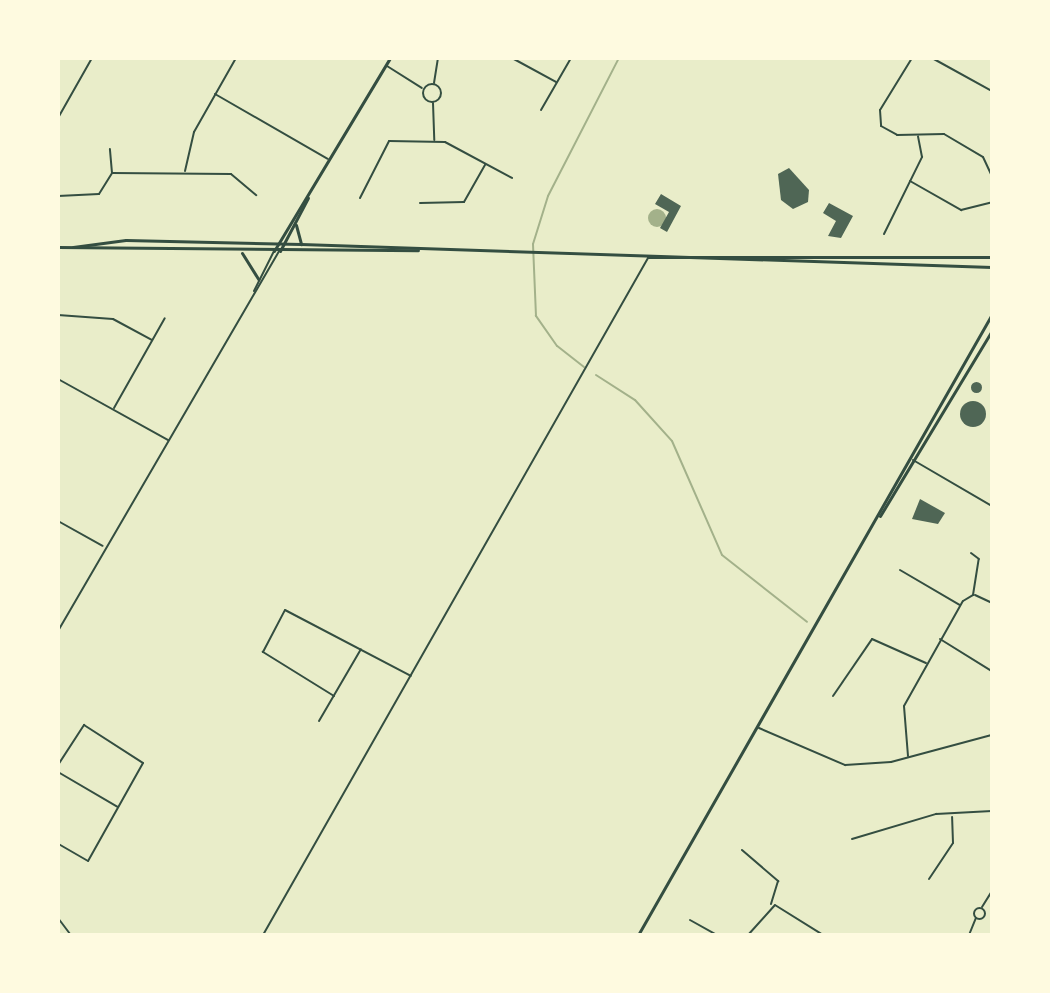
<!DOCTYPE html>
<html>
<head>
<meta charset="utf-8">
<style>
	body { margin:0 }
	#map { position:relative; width:1050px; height:993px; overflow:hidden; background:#e9edc9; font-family:Manrope,sans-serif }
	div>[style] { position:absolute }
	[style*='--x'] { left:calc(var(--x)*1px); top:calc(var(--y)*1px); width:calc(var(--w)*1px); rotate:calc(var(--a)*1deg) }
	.water>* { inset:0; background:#a3b18a }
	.round { border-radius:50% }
	.stream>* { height:2px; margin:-1px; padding:0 1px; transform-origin:1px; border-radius:1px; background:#a3b18a }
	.building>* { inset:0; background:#4f6655 }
	.pedestrian>* { height:2px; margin:-1px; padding:0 1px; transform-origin:1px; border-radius:1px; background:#344e41 }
	.minor>* { height:2px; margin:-1px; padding:0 1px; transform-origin:1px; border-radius:1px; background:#344e41 }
	.minor>.ring { margin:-1px; padding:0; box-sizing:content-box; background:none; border:2px solid #344e41; border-radius:50% }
	.secondary>* { height:3px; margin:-1.5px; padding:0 1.5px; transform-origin:1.5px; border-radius:1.5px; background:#344e41 }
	span { translate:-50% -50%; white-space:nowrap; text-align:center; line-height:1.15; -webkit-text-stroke:7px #fefae0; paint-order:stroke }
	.frame { position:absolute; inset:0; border:60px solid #fefae0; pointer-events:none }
</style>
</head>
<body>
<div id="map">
	<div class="water">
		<div class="round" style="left:648px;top:209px;width:18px;height:18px"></div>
	</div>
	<div class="stream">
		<div style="--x:584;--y:367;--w:34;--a:-142"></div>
		<div style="--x:557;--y:346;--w:37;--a:-125"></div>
		<div style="--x:536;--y:316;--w:72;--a:-92.4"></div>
		<div style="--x:533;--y:244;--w:50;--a:-72.6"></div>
		<div style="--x:548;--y:196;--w:155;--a:-62.8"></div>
		<div style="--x:596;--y:375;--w:46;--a:32.7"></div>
		<div style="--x:635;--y:400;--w:55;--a:47.9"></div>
		<div style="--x:672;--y:441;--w:124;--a:66.3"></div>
		<div style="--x:722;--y:555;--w:108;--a:38.2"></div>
	</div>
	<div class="building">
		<div style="clip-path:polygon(789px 168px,809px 190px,808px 202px,793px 209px,781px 200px,778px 174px)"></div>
		<div style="clip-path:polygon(661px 194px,681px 206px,667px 232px,660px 228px,669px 212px,655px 204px)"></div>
		<div style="clip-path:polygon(829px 203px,853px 216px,841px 238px,828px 236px,836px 221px,823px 213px)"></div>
		<div class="round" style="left:970.5px;top:381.5px;width:11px;height:11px"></div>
		<div class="round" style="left:960px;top:401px;width:26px;height:26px"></div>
		<div style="clip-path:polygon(920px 499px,945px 513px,938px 524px,912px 519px)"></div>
	</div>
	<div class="pedestrian">
		<div style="--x:969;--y:935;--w:18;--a:-68"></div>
	</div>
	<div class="minor">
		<div style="--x:512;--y:58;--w:50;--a:28.6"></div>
		<div style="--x:912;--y:58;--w:61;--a:121.6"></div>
		<div style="--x:880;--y:110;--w:16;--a:86"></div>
		<div style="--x:881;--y:126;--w:18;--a:29"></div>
		<div style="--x:897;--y:135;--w:47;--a:-1.2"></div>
		<div style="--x:944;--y:134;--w:45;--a:30.5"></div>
		<div style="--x:983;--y:157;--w:21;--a:65"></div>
		<div style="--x:932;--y:58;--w:68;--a:28.8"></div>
		<div style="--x:387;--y:66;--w:41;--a:32.2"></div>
		<div style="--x:434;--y:83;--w:25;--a:-81"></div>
		<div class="ring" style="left:423px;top:84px;width:16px;height:16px"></div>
		<div style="--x:215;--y:94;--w:130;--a:29.9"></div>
		<div style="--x:433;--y:103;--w:37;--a:88"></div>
		<div style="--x:541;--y:110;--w:60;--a:-60"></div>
		<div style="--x:58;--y:118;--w:69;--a:-60.5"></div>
		<div style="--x:185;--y:171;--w:40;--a:-77"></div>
		<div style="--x:194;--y:132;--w:85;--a:-60.4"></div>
		<div style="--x:112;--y:173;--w:119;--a:0.5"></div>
		<div style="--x:231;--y:174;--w:33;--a:40"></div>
		<div style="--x:910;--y:181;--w:59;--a:29.6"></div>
		<div style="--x:961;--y:210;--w:32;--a:-14"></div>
		<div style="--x:58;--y:196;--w:41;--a:-2.8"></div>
		<div style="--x:99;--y:194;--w:25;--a:-58"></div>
		<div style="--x:112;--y:173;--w:24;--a:-95"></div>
		<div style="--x:360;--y:198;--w:64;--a:-63"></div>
		<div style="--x:389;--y:141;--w:56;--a:1"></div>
		<div style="--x:445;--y:142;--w:76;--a:28.2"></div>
		<div style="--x:420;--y:203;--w:44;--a:-1.3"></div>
		<div style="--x:464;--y:202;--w:43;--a:-60.4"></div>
		<div style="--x:884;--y:234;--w:86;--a:-63.7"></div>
		<div style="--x:922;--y:157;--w:21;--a:-101"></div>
		<div style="--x:254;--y:291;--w:45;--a:-63.4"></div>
		<div style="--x:58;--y:315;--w:55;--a:4.2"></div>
		<div style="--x:113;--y:319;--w:44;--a:28.3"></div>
		<div style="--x:58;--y:379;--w:126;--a:29"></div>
		<div style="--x:114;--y:408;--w:103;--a:-60.5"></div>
		<div style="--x:913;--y:460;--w:91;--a:30.2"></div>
		<div style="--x:58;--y:521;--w:51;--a:29.1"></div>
		<div style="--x:900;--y:570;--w:69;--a:30.3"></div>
		<div style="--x:975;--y:595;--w:19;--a:25"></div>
		<div style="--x:58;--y:631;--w:439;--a:-59.8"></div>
		<div style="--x:940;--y:639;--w:59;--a:31.8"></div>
		<div style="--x:334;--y:696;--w:84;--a:-148.2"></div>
		<div style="--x:263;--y:652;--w:47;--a:-62.4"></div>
		<div style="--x:285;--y:610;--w:142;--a:27.6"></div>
		<div style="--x:833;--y:696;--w:69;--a:-55.6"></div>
		<div style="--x:872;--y:639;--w:59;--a:24"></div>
		<div style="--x:319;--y:721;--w:83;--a:-59.7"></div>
		<div style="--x:759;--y:728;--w:94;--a:23.3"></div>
		<div style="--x:845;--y:765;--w:46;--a:-3.7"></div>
		<div style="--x:891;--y:762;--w:105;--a:-15"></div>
		<div style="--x:908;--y:756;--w:50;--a:-94.6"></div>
		<div style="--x:904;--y:706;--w:120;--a:-60.7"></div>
		<div style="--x:963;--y:601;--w:12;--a:-31"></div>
		<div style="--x:973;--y:595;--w:36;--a:-81"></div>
		<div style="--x:979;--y:559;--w:10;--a:-143"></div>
		<div style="--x:58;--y:765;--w:48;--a:-57"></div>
		<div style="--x:84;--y:725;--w:70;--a:32.8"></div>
		<div style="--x:143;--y:763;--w:112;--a:119.3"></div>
		<div style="--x:88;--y:861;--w:34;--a:-150"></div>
		<div style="--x:58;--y:772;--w:69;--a:30.3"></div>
		<div style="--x:852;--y:839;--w:88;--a:-16.6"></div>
		<div style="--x:936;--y:814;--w:56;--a:-3.1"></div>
		<div style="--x:742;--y:850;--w:48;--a:40.7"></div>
		<div style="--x:778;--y:881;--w:24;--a:107"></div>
		<div style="--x:929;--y:879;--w:43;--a:-56.3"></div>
		<div style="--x:953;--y:843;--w:26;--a:-92"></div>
		<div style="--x:982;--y:907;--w:19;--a:-58"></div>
		<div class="ring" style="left:973.5px;top:907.5px;width:9px;height:9px"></div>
		<div style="--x:58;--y:918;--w:21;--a:53"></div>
		<div style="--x:690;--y:920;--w:31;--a:29"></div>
		<div style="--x:263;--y:935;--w:779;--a:-60.37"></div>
		<div style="--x:748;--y:935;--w:40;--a:-48"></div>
		<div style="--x:775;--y:905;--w:57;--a:32"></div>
		<div style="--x:828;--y:935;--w:2;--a:0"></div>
	</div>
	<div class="secondary">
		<div style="--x:296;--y:225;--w:20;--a:75"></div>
		<div style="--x:58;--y:247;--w:360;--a:0.5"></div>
		<div style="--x:73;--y:247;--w:53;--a:-7.5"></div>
		<div style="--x:126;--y:240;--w:175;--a:1.3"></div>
		<div style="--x:301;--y:244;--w:691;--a:1.91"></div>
		<div style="--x:274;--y:251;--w:225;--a:-59"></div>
		<div style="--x:280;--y:251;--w:60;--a:-62.2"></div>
		<div style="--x:242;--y:253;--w:31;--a:58"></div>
		<div style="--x:648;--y:257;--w:344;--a:0"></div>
		<div style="--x:880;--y:516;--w:217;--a:-58.9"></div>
		<div style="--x:638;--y:935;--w:715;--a:-60.31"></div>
	</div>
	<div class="frame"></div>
</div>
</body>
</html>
